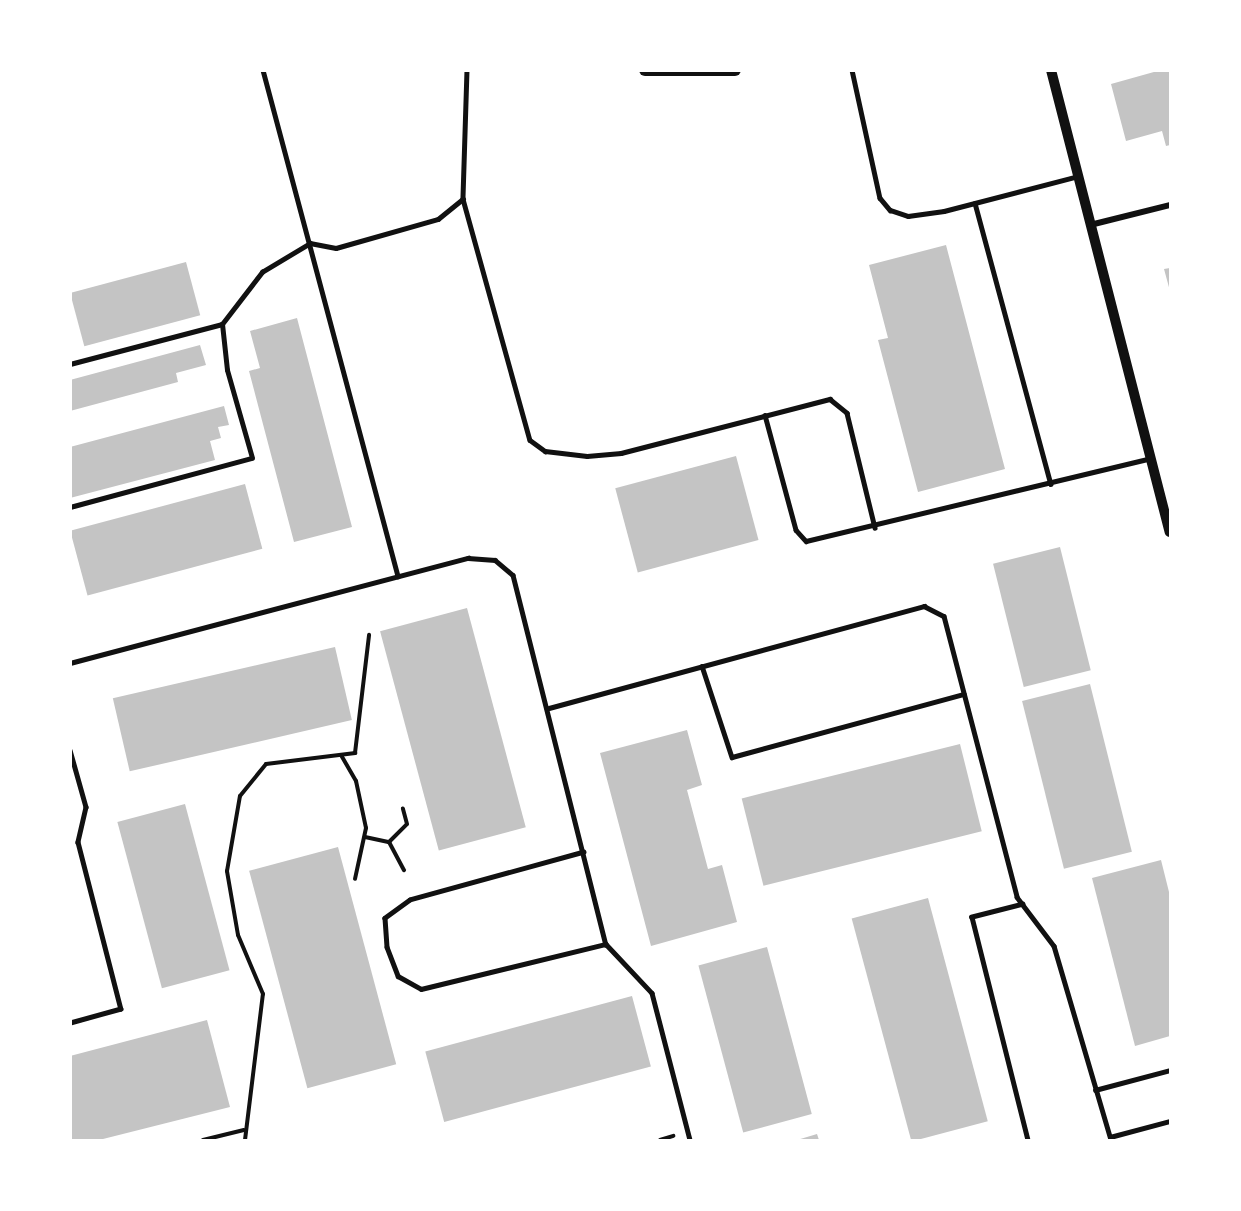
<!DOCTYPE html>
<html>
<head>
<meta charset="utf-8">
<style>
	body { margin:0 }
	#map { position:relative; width:1241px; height:1211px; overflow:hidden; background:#fff; font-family:"Work Sans",sans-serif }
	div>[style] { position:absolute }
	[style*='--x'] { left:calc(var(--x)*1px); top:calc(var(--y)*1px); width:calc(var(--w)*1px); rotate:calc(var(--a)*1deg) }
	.building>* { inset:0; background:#c4c4c4; transform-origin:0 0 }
	.path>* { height:4px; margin:-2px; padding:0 2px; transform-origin:2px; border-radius:2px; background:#111 }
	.service>* { height:4.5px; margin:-2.25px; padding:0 2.25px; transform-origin:2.25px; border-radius:2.25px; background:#111 }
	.minor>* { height:6px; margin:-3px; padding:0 3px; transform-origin:3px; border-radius:3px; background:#111 }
	.tertiary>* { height:10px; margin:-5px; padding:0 5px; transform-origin:5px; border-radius:5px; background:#111 }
	.secondary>* { height:12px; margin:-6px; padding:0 6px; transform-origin:6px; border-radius:6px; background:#111 }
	span { translate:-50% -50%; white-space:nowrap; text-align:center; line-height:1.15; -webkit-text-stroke:5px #fff; paint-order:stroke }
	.frame { position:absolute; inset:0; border:72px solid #fff; pointer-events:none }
</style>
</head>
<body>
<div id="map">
	<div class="building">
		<div style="clip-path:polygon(1161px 70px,1170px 70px,1170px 145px,1166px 146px,1162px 131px,1126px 141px,1111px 84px)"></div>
		<div style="clip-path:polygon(946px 245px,1005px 469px,918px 492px,878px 340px,888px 338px,869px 265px)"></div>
		<div style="left:186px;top:262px;width:55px;height:120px;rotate:75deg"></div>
		<div style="clip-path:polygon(1170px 268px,1170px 291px,1164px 269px)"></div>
		<div style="clip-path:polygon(297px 318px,352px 527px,294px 542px,249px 371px,260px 368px,250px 331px)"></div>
		<div style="clip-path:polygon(200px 345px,206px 365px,176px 373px,178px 382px,70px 411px,70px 380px)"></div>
		<div style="clip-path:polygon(224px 406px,229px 425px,218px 427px,221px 438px,210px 441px,215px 460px,70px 498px,70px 447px)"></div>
		<div style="left:736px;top:456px;width:87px;height:125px;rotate:75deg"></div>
		<div style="left:245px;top:484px;width:67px;height:181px;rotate:75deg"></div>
		<div style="left:1060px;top:547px;width:127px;height:69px;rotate:76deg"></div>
		<div style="left:467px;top:608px;width:227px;height:90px;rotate:75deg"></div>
		<div style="left:335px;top:647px;width:75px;height:228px;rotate:77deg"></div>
		<div style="left:1090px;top:684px;width:173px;height:70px;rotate:76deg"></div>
		<div style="clip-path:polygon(687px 730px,702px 785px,687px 790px,708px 869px,722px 865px,737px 922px,651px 946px,600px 753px)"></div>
		<div style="left:960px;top:744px;width:90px;height:225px;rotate:76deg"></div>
		<div style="left:185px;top:804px;width:172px;height:70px;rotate:75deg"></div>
		<div style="left:338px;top:847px;width:225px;height:92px;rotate:75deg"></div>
		<div style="clip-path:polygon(1161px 860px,1170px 896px,1170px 1036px,1135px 1046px,1092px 878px)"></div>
		<div style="left:928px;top:898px;width:231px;height:79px;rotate:75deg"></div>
		<div style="left:767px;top:947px;width:173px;height:71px;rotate:75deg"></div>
		<div style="left:632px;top:996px;width:73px;height:214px;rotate:75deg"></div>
		<div style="clip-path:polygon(207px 1020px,230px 1107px,99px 1140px,70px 1140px,70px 1056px)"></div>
		<div style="clip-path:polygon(817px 1134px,819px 1140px,797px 1140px)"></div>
	</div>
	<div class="path">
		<div style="--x:341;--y:755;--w:30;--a:60"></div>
		<div style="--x:356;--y:781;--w:48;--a:78"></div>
		<div style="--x:366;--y:828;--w:52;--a:102.2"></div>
		<div style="--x:365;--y:837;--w:25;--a:12"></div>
		<div style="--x:389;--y:842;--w:32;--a:62"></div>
		<div style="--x:389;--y:842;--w:25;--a:-45"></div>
		<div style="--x:407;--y:824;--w:16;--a:-105"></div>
		<div style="--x:203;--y:1140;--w:42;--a:-13.7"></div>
		<div style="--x:245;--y:1140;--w:147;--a:-83"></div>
		<div style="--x:263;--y:994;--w:64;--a:-113"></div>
		<div style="--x:238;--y:935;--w:65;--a:-99.8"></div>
		<div style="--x:227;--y:871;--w:76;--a:-80.2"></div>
		<div style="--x:240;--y:796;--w:41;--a:-50.9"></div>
		<div style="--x:266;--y:764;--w:90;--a:-7"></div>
		<div style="--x:355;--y:753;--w:119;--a:-83.2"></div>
		<div style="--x:660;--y:1140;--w:14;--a:-17"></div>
	</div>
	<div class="service">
		<div style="--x:263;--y:70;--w:524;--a:75.06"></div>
		<div style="--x:467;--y:70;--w:129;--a:91.8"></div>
		<div style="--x:463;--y:199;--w:250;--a:74.5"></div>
		<div style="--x:530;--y:440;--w:19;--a:36"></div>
		<div style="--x:545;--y:451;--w:42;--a:6.8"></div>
		<div style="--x:587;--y:456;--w:34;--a:-5"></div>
		<div style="--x:621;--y:453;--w:216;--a:-14.5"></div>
		<div style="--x:830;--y:399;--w:22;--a:39"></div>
		<div style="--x:847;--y:413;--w:118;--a:76.3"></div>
		<div style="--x:852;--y:70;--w:131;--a:77.7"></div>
		<div style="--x:880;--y:198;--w:16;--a:50"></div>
		<div style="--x:890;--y:210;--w:19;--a:18"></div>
		<div style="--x:908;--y:216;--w:36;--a:-8"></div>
		<div style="--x:944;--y:211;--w:138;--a:-14.6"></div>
		<div style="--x:975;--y:203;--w:291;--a:74.9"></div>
		<div style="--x:70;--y:364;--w:157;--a:-14.7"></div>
		<div style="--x:765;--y:415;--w:119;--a:74.9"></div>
		<div style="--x:796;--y:530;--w:15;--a:48"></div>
		<div style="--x:806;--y:541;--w:355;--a:-13.5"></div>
		<div style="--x:70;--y:507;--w:188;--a:-15.1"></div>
		<div style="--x:252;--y:458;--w:91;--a:-105.9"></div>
		<div style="--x:227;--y:370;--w:46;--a:-96.2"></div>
		<div style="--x:222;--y:324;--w:66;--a:-52.4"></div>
		<div style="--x:262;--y:272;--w:56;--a:-31.1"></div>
		<div style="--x:310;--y:243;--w:26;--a:11"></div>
		<div style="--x:336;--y:248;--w:106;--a:-15.9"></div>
		<div style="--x:438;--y:219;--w:32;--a:-39"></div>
		<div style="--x:70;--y:663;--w:412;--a:-14.8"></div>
		<div style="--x:468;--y:558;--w:27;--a:4"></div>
		<div style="--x:495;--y:560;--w:23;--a:40"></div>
		<div style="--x:513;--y:575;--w:381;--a:75.9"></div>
		<div style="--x:606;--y:944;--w:67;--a:46.8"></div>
		<div style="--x:652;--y:993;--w:152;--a:75.5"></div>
		<div style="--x:702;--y:666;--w:96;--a:71.8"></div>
		<div style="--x:732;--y:757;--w:240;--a:-15.2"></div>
		<div style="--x:549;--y:708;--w:389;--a:-15.2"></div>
		<div style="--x:924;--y:606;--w:22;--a:27"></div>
		<div style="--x:944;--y:616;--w:290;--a:75.4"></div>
		<div style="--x:1017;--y:897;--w:61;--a:52.9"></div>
		<div style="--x:1054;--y:946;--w:202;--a:73.6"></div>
		<div style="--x:70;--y:750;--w:59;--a:74.3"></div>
		<div style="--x:86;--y:807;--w:36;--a:103"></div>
		<div style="--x:78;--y:842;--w:172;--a:75.6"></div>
		<div style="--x:121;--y:1009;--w:53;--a:164.6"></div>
		<div style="--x:584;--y:852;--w:180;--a:164.6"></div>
		<div style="--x:410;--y:900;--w:31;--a:144"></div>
		<div style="--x:385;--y:918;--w:29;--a:86"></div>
		<div style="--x:387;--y:947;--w:31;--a:69"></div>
		<div style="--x:398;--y:976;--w:26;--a:29"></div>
		<div style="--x:421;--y:989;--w:190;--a:-13.7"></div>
		<div style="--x:1023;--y:904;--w:53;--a:165.7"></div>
		<div style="--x:972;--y:917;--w:230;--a:75.9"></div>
		<div style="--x:1095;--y:1090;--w:78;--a:-14.9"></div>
		<div style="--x:1110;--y:1137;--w:62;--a:-14.9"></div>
	</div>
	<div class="minor">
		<div style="--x:1090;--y:225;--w:82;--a:-14"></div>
	</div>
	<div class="tertiary">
		<div style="--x:1051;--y:70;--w:477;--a:75.6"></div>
	</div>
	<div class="secondary">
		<div style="--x:645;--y:70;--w:90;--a:0"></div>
	</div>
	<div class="frame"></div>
</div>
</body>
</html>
